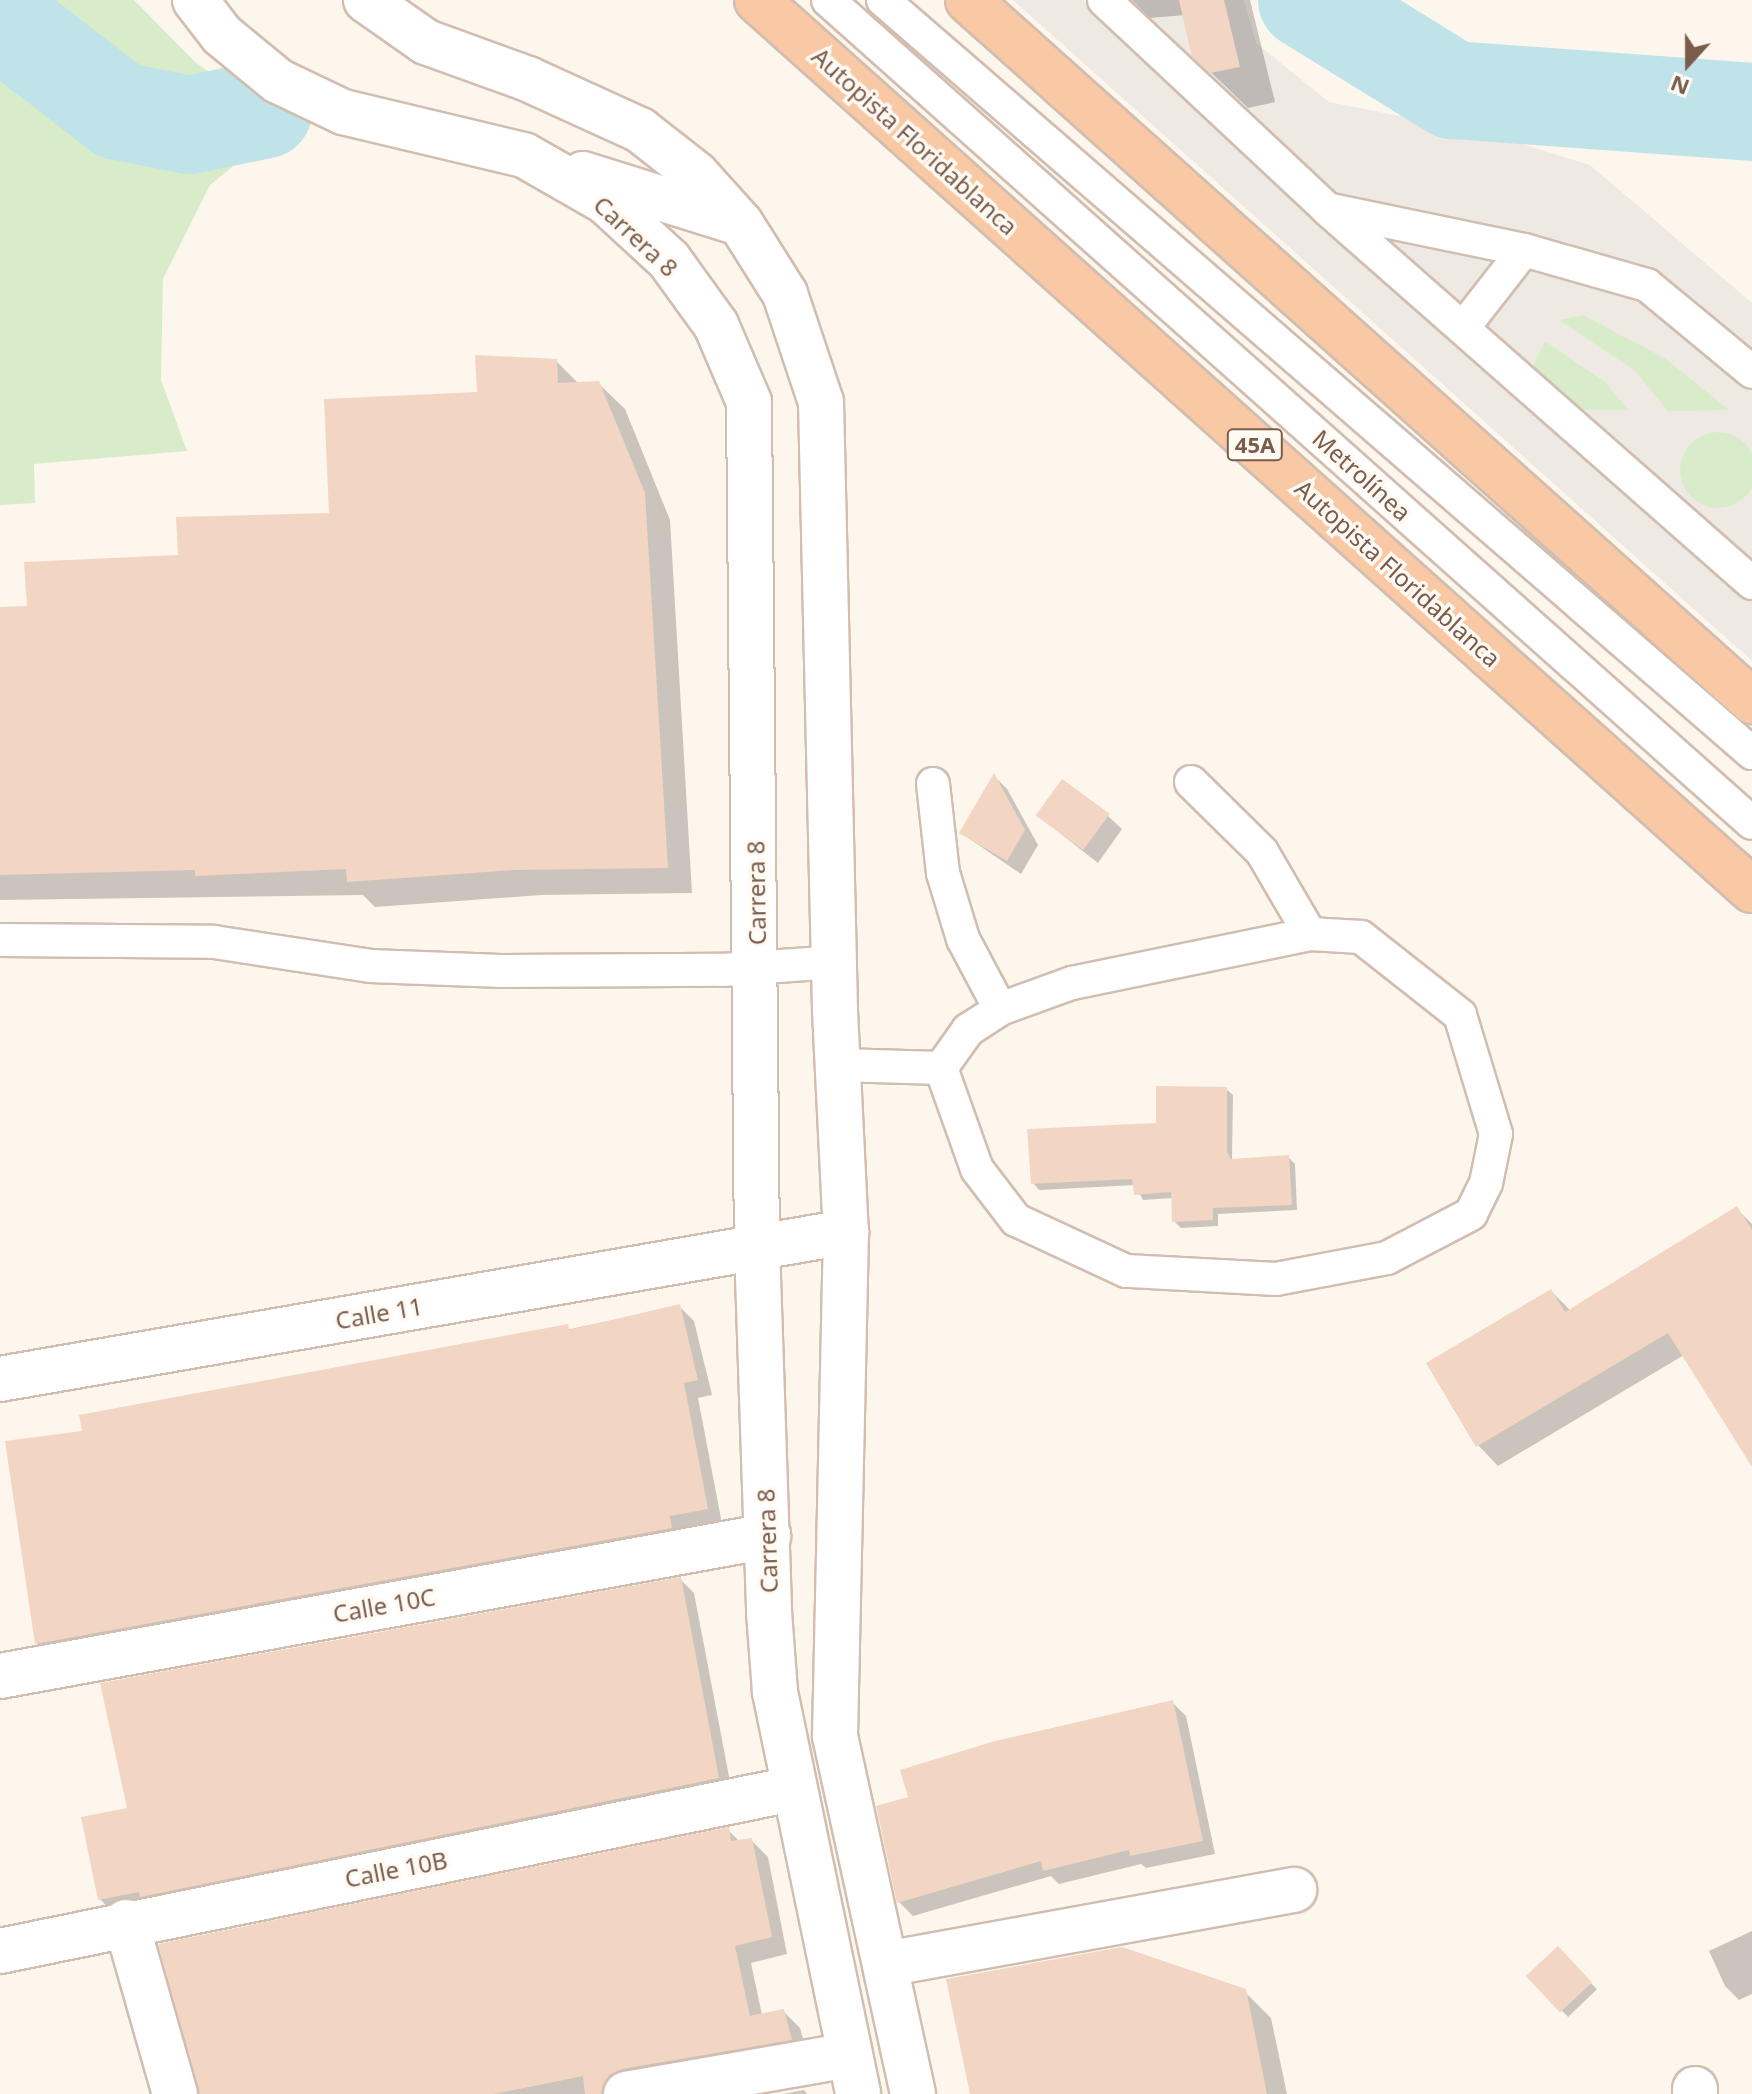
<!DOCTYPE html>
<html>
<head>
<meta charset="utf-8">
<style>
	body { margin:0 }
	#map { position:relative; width:1752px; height:2094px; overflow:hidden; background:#fdf6ec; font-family:"Noto Sans",sans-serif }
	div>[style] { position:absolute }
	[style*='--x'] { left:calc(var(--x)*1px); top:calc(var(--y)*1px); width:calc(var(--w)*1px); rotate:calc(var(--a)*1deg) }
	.industrial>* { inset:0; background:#efe9e4 }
	.green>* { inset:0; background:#d8ecc9 }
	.round { border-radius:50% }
	.shadow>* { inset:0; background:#0003; transform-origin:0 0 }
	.river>* { height:98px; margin:-49px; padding:0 49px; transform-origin:49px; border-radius:49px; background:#bfe3e8 }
	.building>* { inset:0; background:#f3d5c3; transform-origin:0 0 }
	.roads { filter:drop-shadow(2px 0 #d1beb0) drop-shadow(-2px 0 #d1beb0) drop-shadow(0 2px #d1beb0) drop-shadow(0 -2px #d1beb0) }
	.service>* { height:32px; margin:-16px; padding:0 16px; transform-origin:16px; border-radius:16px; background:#fff }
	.minor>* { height:44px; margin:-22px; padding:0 22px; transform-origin:22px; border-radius:22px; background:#fff }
	.secondary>* { height:44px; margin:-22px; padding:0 22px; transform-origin:22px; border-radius:22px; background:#fff }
	.trunk>* { height:44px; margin:-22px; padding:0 22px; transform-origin:22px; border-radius:22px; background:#f9c8a4 }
	span { translate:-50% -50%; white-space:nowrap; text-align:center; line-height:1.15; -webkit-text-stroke:7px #fffaf3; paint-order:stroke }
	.shield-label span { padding:2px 6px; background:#fffaf3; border:2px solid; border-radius:6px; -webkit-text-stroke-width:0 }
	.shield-label { font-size:22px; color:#7a5c4d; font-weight:700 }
	.street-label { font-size:24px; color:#7a5c4d }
	.north { position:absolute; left:1648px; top:24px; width:80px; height:80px; -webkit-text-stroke:6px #fffaf3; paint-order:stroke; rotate:201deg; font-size:22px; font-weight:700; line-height:32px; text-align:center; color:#7a5c4d }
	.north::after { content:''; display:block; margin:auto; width:28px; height:36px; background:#7a5c4d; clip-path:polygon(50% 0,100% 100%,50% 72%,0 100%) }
</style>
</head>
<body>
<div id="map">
	<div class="industrial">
		<div style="clip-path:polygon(1013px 0,1244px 0,1256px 43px,1329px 102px,1486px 133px,1590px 165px,1752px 303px,1752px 661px)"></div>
	</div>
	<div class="green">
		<div style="clip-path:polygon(0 0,134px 0,194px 61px,283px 126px,210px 185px,163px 279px,161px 380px,187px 451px,34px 464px,35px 503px,0 505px)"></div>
		<div style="clip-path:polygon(1583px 315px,1666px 359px,1729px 410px,1668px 411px,1634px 370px,1559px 320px)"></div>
		<div style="clip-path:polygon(1545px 341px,1605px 382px,1628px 410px,1578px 410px,1530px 373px)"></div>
		<div class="round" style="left:1680px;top:432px;width:76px;height:76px"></div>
	</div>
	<div class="shadow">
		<div style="clip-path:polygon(1132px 0,1250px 0,1275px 102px,1248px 108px,1194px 56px,1185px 15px,1150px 18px)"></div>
		<div style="clip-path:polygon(556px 361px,579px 384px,598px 383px,625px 409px,670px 520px,692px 893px,541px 895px,375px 907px,363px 895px,0 900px,0 609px,29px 608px,331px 515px,479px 394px)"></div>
		<div style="clip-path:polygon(994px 776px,1007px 789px,1038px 845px,1021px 874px,961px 833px)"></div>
		<div style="clip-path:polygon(1038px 816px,1108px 816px,1122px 829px,1098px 863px)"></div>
		<div style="clip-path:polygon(1226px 1089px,1233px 1095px,1232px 1160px,1288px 1157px,1295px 1164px,1297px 1210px,1218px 1214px,1218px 1226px,1181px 1228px,1174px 1221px,1173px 1198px,1143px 1200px,1135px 1185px,1039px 1190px,1033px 1183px)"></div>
		<div style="clip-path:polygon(1736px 1208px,1752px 1224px,1752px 1463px,1684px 1355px,1498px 1466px,1478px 1445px,1551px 1291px,1571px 1311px)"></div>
		<div style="clip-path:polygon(679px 1306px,694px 1321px,712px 1395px,698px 1398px,722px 1524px,52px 1658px,37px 1643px,84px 1432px)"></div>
		<div style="clip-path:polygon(680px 1579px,694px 1593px,732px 1792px,113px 1913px,100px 1899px,130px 1810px)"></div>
		<div style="clip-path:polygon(1172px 1702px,1186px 1716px,1215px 1854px,1146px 1868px,1141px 1864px,1059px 1884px,1051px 1876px,913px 1916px,899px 1902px)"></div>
		<div style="clip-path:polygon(728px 1830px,740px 1842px,751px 1840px,768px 1857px,787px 1954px,751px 1963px,762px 2015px,783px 2011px,800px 2028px,808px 2056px,629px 2094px,200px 2094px)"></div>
		<div style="clip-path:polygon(1752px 1931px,1752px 1994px,1739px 2000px,1725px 1986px,1709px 1951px)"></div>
		<div style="left:1558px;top:1949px;width:56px;height:40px;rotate:46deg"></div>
		<div style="clip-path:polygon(1244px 1991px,1271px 2018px,1287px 2094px,972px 2094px)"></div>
		<div style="clip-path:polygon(804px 2090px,807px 2094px,783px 2094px)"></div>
	</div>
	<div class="river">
		<div style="--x:1307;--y:0;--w:172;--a:31.7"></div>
		<div style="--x:1453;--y:90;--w:300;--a:4.2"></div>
		<div style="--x:0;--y:19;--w:150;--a:37.7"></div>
		<div style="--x:119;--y:111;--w:71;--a:11.3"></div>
		<div style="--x:189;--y:125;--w:76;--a:-11.5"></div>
	</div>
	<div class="building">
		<div style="clip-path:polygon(1179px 0,1224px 0,1240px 67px,1210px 73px,1192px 57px)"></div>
		<div style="clip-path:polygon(475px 355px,557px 359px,558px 383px,599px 381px,645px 493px,668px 868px,514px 870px,347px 882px,346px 869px,195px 876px,195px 870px,0 875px,0 607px,27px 606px,24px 562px,178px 555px,176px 517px,329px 513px,324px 399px,477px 392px)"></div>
		<div style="clip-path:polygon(994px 773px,1025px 830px,1007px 861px,959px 833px)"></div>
		<div style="left:1062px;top:779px;width:59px;height:45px;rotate:36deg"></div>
		<div style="clip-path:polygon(1156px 1086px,1227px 1087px,1227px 1152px,1231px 1159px,1289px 1155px,1292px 1205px,1213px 1208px,1213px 1220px,1172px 1222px,1171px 1192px,1134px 1195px,1132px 1179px,1031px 1184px,1027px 1129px,1156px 1123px)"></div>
		<div style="clip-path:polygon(1737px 1206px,1752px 1230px,1752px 1467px,1668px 1333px,1476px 1447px,1426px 1363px,1551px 1289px,1565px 1312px)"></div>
		<div style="clip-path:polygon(680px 1304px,698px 1380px,684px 1383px,708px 1509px,670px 1516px,672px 1528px,35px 1644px,5px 1441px,82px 1431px,79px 1415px,568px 1324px,569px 1330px)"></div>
		<div style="clip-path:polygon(681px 1577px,719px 1778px,140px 1897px,139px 1892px,98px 1900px,81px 1817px,127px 1808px,100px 1683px)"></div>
		<div style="clip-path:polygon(1173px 1700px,1203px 1841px,1130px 1856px,1129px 1850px,1043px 1871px,1041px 1861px,897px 1903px,876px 1806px,908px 1797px,900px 1770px,995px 1741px)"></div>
		<div style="clip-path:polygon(729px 1827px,731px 1841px,752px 1838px,772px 1937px,735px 1946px,750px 2016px,784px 2009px,792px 2040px,622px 2069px,609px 2075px,602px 2094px,585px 2094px,583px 2076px,494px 2094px,199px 2094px,158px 1944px)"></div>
		<div style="left:1558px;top:1946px;width:50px;height:44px;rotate:47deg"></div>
		<div style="clip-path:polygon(1122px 1947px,1246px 1989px,1267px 2094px,970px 2094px,946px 1979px)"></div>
	</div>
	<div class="roads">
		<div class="service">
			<div style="--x:828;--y:0;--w:1237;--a:41.69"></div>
			<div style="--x:883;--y:0;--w:1150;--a:40.91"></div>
			<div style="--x:1104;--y:0;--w:306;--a:43.1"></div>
			<div style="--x:1327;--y:209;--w:566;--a:41.35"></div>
			<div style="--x:1331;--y:210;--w:197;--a:11.7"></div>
			<div style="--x:1463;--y:328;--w:99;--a:-52"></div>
			<div style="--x:1524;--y:250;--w:128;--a:15.9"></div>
			<div style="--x:1647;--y:285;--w:136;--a:39.6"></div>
			<div style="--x:1191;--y:782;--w:100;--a:44.6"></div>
			<div style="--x:1262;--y:852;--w:95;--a:59.7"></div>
			<div style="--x:933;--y:784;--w:90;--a:83.6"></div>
			<div style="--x:943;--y:873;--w:69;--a:73.1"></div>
			<div style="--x:963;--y:939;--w:79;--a:62.1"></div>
			<div style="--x:1310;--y:934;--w:51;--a:3.4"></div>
			<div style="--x:1361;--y:937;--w:126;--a:38.2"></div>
			<div style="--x:1460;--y:1015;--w:124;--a:73.2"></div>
			<div style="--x:1496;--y:1134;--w:50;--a:101.5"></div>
			<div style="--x:1486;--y:1183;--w:34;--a:116"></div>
			<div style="--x:1471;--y:1214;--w:95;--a:152.4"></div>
			<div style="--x:1387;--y:1258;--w:113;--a:169.3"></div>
			<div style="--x:1276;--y:1279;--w:150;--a:-176.9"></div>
			<div style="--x:1126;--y:1271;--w:121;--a:-155.1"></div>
			<div style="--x:1016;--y:1220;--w:64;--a:-127.4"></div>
			<div style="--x:977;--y:1169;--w:107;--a:-109.6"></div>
			<div style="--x:941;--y:1068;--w:47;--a:-54.6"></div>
			<div style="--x:968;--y:1030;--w:38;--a:-33"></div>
			<div style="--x:1000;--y:1009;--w:77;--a:-19.9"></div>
			<div style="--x:1072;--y:983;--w:243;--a:-11.6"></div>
			<div style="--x:0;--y:940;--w:214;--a:0.5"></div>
			<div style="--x:214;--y:942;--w:158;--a:8.7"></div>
			<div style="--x:370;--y:966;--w:132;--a:2.2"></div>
			<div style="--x:502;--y:971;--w:220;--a:-0.3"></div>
			<div style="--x:722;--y:970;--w:113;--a:-4"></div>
			<div style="--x:838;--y:1065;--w:103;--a:1.7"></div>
		</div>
		<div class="minor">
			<div style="--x:0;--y:1379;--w:859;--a:-9.86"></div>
			<div style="--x:0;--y:1676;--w:781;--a:-10.33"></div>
			<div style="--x:126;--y:1922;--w:179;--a:74.1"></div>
			<div style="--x:0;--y:1951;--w:808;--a:-11.56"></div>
			<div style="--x:886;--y:1964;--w:415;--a:-10.3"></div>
			<div style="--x:1695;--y:2089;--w:5;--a:90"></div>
			<div style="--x:626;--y:2094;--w:227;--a:-9.9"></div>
		</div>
		<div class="secondary">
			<div style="--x:195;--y:0;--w:44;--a:52.4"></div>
			<div style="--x:222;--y:35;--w:72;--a:39.4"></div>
			<div style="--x:278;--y:81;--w:72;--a:25.5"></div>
			<div style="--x:343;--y:112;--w:186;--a:13.4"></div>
			<div style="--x:524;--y:155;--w:95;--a:29.8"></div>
			<div style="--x:606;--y:202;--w:86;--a:42.6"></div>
			<div style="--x:669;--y:260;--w:80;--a:54.1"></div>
			<div style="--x:716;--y:325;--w:84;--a:66.8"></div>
			<div style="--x:749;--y:402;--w:844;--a:89.46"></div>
			<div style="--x:757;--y:1246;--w:366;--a:88.1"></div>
			<div style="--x:769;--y:1612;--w:80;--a:85.7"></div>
			<div style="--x:775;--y:1692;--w:410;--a:78.3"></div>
			<div style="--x:366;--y:0;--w:73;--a:35"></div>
			<div style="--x:426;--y:42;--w:109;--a:19.9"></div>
			<div style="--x:528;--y:79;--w:123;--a:24.5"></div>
			<div style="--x:640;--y:130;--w:71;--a:38.2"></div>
			<div style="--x:696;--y:174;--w:67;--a:48"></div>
			<div style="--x:741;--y:224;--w:83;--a:57.8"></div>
			<div style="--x:785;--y:294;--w:114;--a:71.6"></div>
			<div style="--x:821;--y:402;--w:609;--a:88.68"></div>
			<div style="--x:835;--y:1011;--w:221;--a:87.2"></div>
			<div style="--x:846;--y:1232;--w:504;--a:91.25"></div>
			<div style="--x:835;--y:1736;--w:366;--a:77.7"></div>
			<div style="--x:583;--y:174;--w:164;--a:17.4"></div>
		</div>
		<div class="trunk">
			<div style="--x:757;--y:0;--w:1335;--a:41.81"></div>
			<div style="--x:968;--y:0;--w:1052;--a:41.8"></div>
		</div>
	</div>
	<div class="shield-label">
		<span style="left:1255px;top:445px">45A</span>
	</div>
	<div class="street-label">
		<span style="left:915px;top:141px;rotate:42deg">Autopista Floridablanca</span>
		<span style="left:636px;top:236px;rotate:43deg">Carrera 8</span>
		<span style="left:1362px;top:475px;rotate:42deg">Metrolínea</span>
		<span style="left:1398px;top:573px;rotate:42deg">Autopista Floridablanca</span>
		<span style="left:756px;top:893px;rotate:-91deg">Carrera 8</span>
		<span style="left:379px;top:1313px;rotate:-10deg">Calle 11</span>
		<span style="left:767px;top:1541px;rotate:-92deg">Carrera 8</span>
		<span style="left:384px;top:1605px;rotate:-10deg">Calle 10C</span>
		<span style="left:396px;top:1869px;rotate:-11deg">Calle 10B</span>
	</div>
	<div class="north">N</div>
</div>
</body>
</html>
